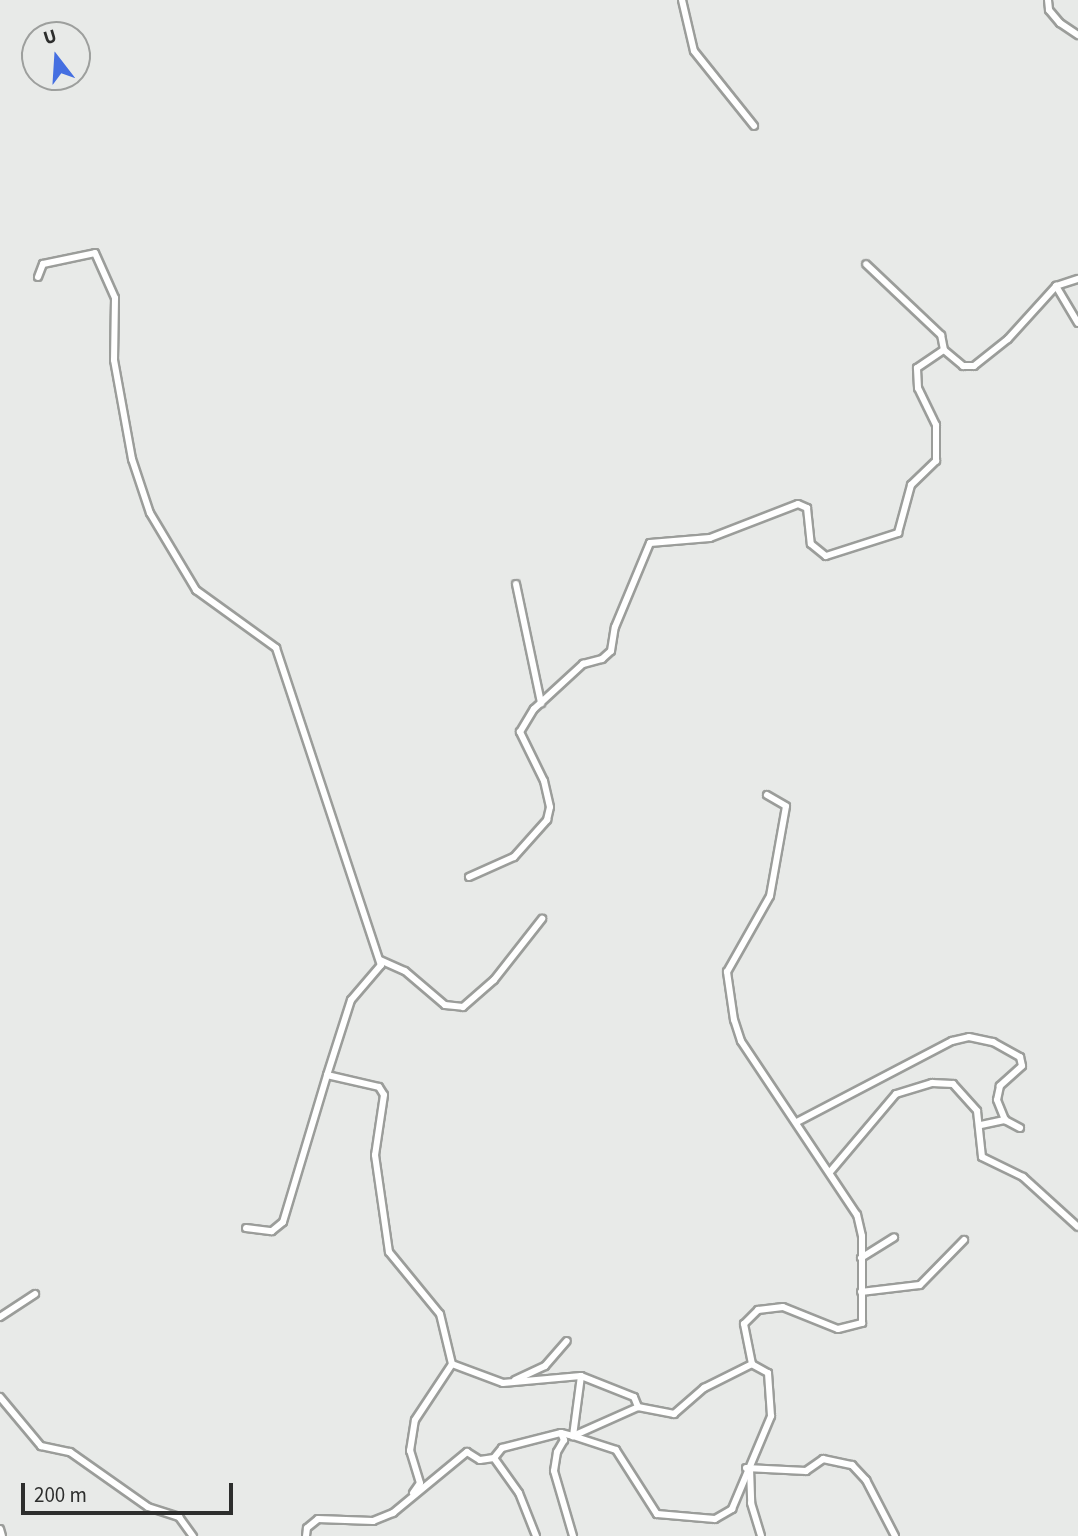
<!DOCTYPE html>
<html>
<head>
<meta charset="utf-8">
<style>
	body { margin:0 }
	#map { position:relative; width:1078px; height:1536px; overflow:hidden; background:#e8eae8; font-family:"Source Sans 3",sans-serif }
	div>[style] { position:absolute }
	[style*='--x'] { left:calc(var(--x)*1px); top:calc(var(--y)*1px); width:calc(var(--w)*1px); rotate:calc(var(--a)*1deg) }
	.roads { filter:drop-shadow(2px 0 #9b9d9a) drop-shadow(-2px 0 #9b9d9a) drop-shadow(0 2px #9b9d9a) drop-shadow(0 -2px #9b9d9a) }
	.street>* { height:6px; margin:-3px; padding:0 3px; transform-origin:3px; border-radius:3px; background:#fff }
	span { translate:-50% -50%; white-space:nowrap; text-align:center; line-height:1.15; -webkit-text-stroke:7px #e8eae8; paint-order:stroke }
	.north { position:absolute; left:21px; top:21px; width:70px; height:70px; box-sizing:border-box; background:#e8eae8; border:2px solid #9d9f9d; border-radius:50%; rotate:343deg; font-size:19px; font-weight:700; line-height:28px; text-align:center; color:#2d2e2d }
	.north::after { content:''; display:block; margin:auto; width:24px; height:32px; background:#456fe1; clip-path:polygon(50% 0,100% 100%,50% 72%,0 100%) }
	.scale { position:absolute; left:21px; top:1483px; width:212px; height:32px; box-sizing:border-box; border:4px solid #2d2e2d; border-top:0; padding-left:9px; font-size:21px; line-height:24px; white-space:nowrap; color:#2d2e2d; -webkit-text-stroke:5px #e8eae8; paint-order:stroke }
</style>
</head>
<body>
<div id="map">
	<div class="roads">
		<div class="street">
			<div style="--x:682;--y:0;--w:52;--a:76.8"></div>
			<div style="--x:694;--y:51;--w:96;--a:51.3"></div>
			<div style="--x:1048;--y:0;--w:10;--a:84"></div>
			<div style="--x:1049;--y:10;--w:17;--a:50"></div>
			<div style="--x:1060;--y:23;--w:22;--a:34"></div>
			<div style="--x:38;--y:277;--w:14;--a:-69"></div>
			<div style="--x:43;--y:264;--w:53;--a:-11.9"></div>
			<div style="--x:95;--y:253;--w:49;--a:66"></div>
			<div style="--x:115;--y:298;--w:62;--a:90.9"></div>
			<div style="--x:114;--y:360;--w:101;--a:79.7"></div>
			<div style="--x:132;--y:459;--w:57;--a:71.6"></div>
			<div style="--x:150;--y:513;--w:90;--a:59.1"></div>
			<div style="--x:196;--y:590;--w:99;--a:35.9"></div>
			<div style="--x:276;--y:648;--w:334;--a:71.7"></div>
			<div style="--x:381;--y:965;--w:46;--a:130.6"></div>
			<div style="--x:351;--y:1000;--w:79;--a:107.7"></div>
			<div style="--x:327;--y:1075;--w:53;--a:13"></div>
			<div style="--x:379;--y:1087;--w:9;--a:58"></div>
			<div style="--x:384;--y:1095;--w:61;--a:98.5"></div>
			<div style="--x:375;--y:1155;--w:98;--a:81.8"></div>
			<div style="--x:389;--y:1252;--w:80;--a:50.6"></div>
			<div style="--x:440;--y:1314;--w:51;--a:76.5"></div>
			<div style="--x:452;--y:1364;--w:54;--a:20.4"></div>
			<div style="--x:503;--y:1383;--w:78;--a:-5.1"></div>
			<div style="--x:581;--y:1376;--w:57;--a:21.6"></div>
			<div style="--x:634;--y:1397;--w:11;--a:68"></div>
			<div style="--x:1056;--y:286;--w:43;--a:59.3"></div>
			<div style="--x:944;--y:350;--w:25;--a:40"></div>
			<div style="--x:963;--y:366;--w:11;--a:0"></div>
			<div style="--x:974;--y:366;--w:43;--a:-38.5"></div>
			<div style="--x:1008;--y:339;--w:72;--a:-47.8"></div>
			<div style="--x:1056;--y:286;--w:23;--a:-18"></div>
			<div style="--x:516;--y:584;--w:122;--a:78.1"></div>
			<div style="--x:469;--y:877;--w:49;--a:-24"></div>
			<div style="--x:514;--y:857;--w:50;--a:-48.3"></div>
			<div style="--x:547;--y:820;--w:13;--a:-77"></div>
			<div style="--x:550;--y:807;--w:27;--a:-103"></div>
			<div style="--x:544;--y:781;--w:55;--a:-116.1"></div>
			<div style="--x:520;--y:732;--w:27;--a:-59"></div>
			<div style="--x:534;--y:709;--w:67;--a:-42.6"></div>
			<div style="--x:583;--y:664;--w:20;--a:-15"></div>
			<div style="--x:602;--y:659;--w:12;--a:-42"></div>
			<div style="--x:611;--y:651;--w:24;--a:-81"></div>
			<div style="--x:615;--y:627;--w:91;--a:-67.4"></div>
			<div style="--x:650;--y:543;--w:60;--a:-4.8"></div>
			<div style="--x:710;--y:538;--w:94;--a:-21.1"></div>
			<div style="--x:798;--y:504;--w:10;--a:24"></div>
			<div style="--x:807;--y:508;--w:36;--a:84"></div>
			<div style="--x:811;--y:544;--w:19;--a:39"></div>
			<div style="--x:826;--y:556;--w:76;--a:-17.7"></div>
			<div style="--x:898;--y:533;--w:50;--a:-74.8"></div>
			<div style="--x:911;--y:485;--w:35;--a:-44"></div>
			<div style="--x:936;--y:461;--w:36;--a:-90"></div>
			<div style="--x:936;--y:425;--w:41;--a:-115.9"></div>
			<div style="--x:918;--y:388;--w:20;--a:-93"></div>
			<div style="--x:917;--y:368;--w:32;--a:-34"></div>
			<div style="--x:944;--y:350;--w:15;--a:-101"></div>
			<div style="--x:941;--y:335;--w:103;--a:-136.6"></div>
			<div style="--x:380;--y:960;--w:27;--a:24"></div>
			<div style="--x:405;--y:971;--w:52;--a:40.4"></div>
			<div style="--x:445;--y:1005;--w:18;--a:6"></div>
			<div style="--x:463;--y:1007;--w:41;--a:-41.1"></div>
			<div style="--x:494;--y:980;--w:78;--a:-51.8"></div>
			<div style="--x:797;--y:1122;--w:175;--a:-27.6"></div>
			<div style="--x:952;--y:1041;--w:17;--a:-13"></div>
			<div style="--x:969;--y:1037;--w:25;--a:12"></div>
			<div style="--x:993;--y:1042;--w:31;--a:29"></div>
			<div style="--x:1020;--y:1057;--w:9;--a:77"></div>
			<div style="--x:1022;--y:1066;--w:30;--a:138"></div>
			<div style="--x:1000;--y:1086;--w:14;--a:102"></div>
			<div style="--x:997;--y:1100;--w:22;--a:68"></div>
			<div style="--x:1005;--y:1120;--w:17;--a:28"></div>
			<div style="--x:981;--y:1125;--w:25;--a:-12"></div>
			<div style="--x:830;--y:1172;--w:102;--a:-49.8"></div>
			<div style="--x:896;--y:1094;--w:38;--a:-17"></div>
			<div style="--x:932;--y:1083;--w:21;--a:3"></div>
			<div style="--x:953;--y:1084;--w:36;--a:48"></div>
			<div style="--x:977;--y:1111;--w:46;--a:83.8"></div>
			<div style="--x:982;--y:1157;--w:46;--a:26"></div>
			<div style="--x:1023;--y:1177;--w:74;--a:42.3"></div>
			<div style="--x:246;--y:1228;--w:26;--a:7"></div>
			<div style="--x:272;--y:1231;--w:14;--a:-39"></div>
			<div style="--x:283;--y:1222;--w:153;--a:-73.3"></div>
			<div style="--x:861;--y:1258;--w:39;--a:-32"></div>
			<div style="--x:861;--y:1292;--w:59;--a:-6.8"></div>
			<div style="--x:920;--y:1285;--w:63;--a:-45.6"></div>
			<div style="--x:0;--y:1317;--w:42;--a:-33.3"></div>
			<div style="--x:581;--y:1376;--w:61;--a:97.6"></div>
			<div style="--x:573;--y:1436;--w:45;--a:18"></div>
			<div style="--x:616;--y:1450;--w:76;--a:57.4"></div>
			<div style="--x:657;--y:1514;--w:58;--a:4.9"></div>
			<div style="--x:715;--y:1519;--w:20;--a:-30"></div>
			<div style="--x:732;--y:1509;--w:101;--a:-67.2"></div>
			<div style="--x:771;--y:1416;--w:43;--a:-94"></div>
			<div style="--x:768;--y:1373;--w:18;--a:-151"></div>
			<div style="--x:515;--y:1380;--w:33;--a:-25"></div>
			<div style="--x:545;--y:1366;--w:33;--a:-49"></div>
			<div style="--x:0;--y:1397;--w:64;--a:50.1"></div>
			<div style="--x:41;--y:1446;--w:30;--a:12"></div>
			<div style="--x:70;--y:1452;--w:95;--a:35.2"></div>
			<div style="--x:148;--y:1507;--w:33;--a:18"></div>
			<div style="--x:179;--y:1517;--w:24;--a:54"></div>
			<div style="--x:561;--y:1433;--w:8;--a:67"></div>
			<div style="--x:564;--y:1440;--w:14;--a:120"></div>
			<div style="--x:557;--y:1452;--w:19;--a:99"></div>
			<div style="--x:554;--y:1471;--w:68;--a:73.7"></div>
			<div style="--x:494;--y:1458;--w:43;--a:54.5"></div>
			<div style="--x:519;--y:1493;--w:46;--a:68.4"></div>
			<div style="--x:746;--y:1468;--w:60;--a:2.9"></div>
			<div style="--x:806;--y:1471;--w:21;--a:-35"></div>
			<div style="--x:823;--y:1459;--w:30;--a:12"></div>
			<div style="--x:852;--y:1465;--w:21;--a:47"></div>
			<div style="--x:866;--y:1480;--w:63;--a:62.6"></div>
			<div style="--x:750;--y:1468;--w:35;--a:88"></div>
			<div style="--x:751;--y:1503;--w:34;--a:73"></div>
			<div style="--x:413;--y:1493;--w:12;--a:-55"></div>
			<div style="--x:420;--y:1483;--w:34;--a:-107"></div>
			<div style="--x:410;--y:1451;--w:31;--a:-81"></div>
			<div style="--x:415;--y:1420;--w:67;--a:-56.5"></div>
			<div style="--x:0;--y:1529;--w:7;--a:74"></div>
			<div style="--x:306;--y:1536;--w:8;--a:-83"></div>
			<div style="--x:307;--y:1528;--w:14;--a:-39"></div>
			<div style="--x:318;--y:1519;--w:55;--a:2.1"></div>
			<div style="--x:373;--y:1521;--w:22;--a:-22"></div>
			<div style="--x:393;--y:1513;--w:96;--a:-39.5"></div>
			<div style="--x:467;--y:1452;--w:15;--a:32"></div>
			<div style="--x:480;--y:1460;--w:14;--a:-8"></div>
			<div style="--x:494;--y:1458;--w:13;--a:-51"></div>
			<div style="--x:502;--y:1448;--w:61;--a:-14.3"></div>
			<div style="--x:561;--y:1433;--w:12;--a:14"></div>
			<div style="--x:573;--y:1436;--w:71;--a:-24"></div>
			<div style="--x:638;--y:1407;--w:37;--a:11"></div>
			<div style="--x:674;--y:1414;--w:40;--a:-41"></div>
			<div style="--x:704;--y:1388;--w:54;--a:-26.6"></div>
			<div style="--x:752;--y:1364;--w:41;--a:-101.3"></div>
			<div style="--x:744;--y:1324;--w:20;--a:-45"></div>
			<div style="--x:758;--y:1310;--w:25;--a:-7"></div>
			<div style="--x:783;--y:1307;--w:59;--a:21.8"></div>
			<div style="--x:838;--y:1329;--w:25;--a:-14"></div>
			<div style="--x:862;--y:1323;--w:87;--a:-90"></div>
			<div style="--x:862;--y:1236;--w:22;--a:-103"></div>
			<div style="--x:857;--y:1215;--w:209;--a:-123.7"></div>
			<div style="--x:741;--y:1041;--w:22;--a:-108"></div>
			<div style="--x:734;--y:1020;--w:49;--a:-98.3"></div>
			<div style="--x:727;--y:972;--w:87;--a:-60.5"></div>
			<div style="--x:770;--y:896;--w:91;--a:-79.9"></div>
			<div style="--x:786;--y:806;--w:22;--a:-150"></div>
		</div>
	</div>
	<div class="north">U</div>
	<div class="scale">200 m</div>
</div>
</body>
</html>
